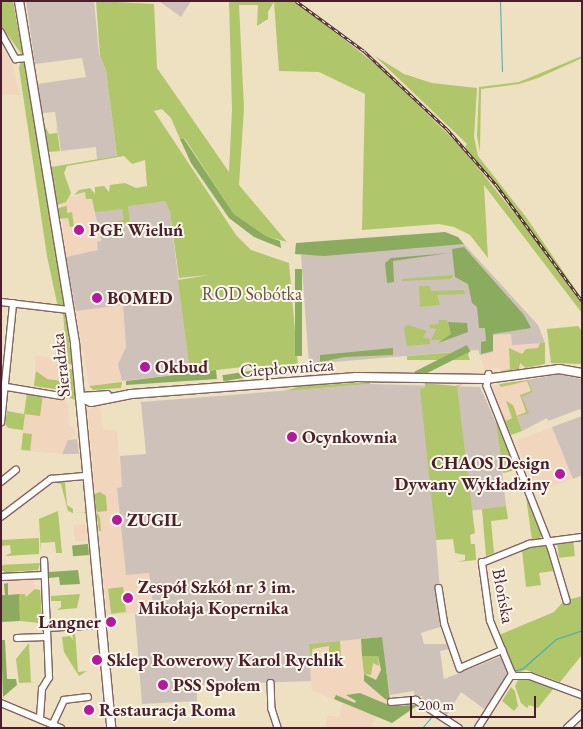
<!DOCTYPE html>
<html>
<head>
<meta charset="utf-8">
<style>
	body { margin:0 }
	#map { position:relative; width:583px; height:729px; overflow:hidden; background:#eee1c1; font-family:"EB Garamond",serif }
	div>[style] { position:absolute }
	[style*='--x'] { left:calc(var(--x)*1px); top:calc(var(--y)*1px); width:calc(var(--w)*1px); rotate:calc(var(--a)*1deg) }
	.built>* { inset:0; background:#f1d5bd; transform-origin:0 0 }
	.industrial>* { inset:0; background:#cec1ba }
	.green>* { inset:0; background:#afc66a; transform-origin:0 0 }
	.forest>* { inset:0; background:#8bab5e; transform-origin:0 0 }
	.stream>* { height:1px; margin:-0.5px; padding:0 0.5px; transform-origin:0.5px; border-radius:0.5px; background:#3cacb9 }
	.roads { filter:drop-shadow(1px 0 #836360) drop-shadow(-1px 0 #836360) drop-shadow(0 1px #836360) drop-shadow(0 -1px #836360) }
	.minor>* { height:5.5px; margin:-2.75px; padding:0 2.75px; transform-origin:2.75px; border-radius:2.75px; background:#fff }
	.major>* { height:8px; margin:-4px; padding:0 4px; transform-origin:4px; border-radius:4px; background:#fff }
	.rail>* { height:3px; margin-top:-1.5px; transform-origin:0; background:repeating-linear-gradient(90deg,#fbf7ec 0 4px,#4a1f2b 0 8px); box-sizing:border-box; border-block:1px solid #4a1f2b }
	.dots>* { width:14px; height:14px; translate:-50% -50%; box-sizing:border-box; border:2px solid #fbf7ec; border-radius:50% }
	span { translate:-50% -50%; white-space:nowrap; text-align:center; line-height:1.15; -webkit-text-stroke:4px #fbf7ec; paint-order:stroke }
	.poi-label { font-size:18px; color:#4a1f2b; font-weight:700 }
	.left { translate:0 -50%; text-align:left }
	.right { translate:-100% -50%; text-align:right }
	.park-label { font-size:18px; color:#68513e }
	.street-label { font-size:18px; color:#4a1f2b }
	.frame { position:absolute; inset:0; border:2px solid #4a1f2b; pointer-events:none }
	.scale { position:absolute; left:410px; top:696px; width:126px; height:22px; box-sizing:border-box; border:2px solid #4a1f2b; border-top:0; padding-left:6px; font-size:15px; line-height:18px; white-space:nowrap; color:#4a1f2b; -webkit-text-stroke:4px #fbf7ec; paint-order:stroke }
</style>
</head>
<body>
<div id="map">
	<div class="built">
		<div style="clip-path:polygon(1px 43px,13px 67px,20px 95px,1px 95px)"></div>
		<div style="clip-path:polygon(85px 192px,86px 199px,92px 198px,101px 242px,98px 251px,66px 257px,60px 196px,75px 197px)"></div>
		<div style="clip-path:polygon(123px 305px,126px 347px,118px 364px,122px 382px,89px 386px,76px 311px)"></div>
		<div style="clip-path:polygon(511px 334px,512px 344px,545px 343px,546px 361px,502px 371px,499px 368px,485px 370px,480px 355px,493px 352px,493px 335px)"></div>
		<div style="clip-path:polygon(55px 343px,59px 343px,65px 387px,61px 390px,34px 386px,36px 355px,55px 358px)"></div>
		<div style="clip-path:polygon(528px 380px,533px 392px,529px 413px,505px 422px,492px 386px)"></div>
		<div style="clip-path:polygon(43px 395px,63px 399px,68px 404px,69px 426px,75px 428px,76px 436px,68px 440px,62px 454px,30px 451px,31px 434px,23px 433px,25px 414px)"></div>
		<div style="clip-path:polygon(100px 405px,103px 430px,117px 431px,122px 487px,117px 488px,117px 494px,126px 574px,149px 572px,153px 611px,107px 616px,88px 413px,89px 409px)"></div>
		<div style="clip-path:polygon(552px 427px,573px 479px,543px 490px,539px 479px,531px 482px,516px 441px)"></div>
		<div style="left:86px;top:524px;width:16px;height:13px;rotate:83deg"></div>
		<div style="clip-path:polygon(33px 578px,35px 589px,40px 590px,42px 619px,1px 622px,1px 584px,8px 583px,8px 580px)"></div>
		<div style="clip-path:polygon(382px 637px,393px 722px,376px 717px,372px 727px,326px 728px,327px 715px,339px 717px,342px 703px,312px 691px,309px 644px)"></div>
	</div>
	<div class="industrial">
		<div style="clip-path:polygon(26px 1px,94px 1px,99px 54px,106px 70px,117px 157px,97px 160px,96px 147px,61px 151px,55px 112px,42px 113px,37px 84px,86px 77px,82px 58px,35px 64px)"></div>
		<div style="clip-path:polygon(159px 1px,191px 1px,181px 17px)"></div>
		<div style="clip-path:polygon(160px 188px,170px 212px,190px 373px,122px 381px,118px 364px,126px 347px,123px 305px,76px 311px,66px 257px,98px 250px,97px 242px,101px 241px,92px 198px)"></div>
		<div style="clip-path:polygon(464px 244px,538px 325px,545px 343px,512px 345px,511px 334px,493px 335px,493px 352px,480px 355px,478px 350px,309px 364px,301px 255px)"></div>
		<div style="clip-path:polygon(559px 374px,582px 379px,582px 412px,580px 409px,548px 421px,547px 418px,522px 431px,517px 417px,528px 413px,522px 397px,533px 392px,528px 380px)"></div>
		<div style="clip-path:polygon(370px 384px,480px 387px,497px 425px,506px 506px,434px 516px,443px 626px,421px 633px,424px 644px,447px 644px,449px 649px,440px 651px,444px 679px,502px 656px,508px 675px,487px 711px,461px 692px,447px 715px,423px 700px,422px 696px,415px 697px,414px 691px,390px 695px,381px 637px,309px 644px,311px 681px,197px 685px,197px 701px,142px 704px,135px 614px,154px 611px,149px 573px,126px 575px,117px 488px,122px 487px,120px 456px,146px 454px,141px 402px)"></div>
		<div style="clip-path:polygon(582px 416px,582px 475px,573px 479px,552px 427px)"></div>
		<div style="clip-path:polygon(77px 439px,79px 454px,62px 454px,68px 440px)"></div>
	</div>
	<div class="green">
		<div style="clip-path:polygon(1px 1px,13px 1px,23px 56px,1px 26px)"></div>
		<div style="clip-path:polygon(96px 1px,154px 4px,157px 68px,229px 172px,232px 110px,229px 1px,296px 1px,384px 71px,463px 149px,541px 247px,582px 304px,582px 313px,484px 185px,488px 258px,470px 235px,454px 227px,439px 224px,362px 230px,365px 94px,319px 72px,279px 71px,274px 2px,268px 12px,268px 19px,257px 26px,258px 5px,239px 5px,244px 108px,239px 185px,287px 242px,266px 236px,234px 214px,185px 139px,180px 139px,171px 118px,162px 109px,154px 111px,236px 235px,251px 250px,289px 263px,298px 366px,252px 366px,190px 373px,178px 280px,210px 275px,179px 278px,170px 212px,165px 201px,128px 206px,130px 223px,101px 225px,124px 220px,122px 209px,95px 212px,92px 199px,86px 199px,85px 192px,74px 195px,79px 190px,90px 188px,95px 194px,95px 187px,104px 186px,109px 192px,110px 185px,125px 183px,136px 188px,147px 186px,145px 160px,132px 164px,124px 156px,67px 166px,64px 173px,71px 193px,66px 202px,57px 205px,51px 167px,117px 156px,106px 70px,100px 56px)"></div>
		<div style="clip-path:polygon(375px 56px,404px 74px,432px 83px,477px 88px,474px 137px,478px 156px,526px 217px,582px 299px,465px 147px,467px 144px)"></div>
		<div style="clip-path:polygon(582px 56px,580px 59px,538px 78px,519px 84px,481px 89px,480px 152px,477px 136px,479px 87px,519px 82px)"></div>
		<div style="clip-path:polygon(21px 61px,24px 61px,65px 307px,59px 307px,57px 303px,47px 256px,19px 68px)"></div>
		<div style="clip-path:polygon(56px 122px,60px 151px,49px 152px,44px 124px,49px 134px,57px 133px)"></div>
		<div style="clip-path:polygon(67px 206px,67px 213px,72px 212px,74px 227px,70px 227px,68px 218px,59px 219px,58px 208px)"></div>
		<div style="clip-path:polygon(453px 275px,451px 279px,402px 281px,402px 279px)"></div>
		<div style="clip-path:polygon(419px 286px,430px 286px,431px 291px,464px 290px,465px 294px,437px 295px,440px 305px,420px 307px)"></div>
		<div style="clip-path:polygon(63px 313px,66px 314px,72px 365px,68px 364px,67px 357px)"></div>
		<div style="clip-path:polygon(439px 320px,447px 320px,451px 334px,444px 340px,431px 340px,436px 329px,430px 328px,429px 325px,438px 324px)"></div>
		<div style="clip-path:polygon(408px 325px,427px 331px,423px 337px,430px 339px,430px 344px,407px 346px,404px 328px)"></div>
		<div style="clip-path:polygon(578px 326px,582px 331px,582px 364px,551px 363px,547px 329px)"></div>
		<div style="clip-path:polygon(540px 343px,545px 343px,545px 364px,526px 368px,520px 363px,519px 369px,498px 372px,510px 369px,509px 348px,522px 354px,526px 349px,538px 348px)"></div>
		<div style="clip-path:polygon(470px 351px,468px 355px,470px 360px,407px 360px,407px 356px)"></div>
		<div style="clip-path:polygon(61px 369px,73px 369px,75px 400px,61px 395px,61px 390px,34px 386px,36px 371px,47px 379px,61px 381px)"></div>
		<div style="clip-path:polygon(528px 380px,533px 392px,522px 397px,529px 413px,517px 417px,522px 431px,511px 435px,499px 406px,506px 421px,512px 418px,506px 401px,513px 405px,517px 416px,526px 412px,520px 395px,531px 391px,527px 381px,501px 387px,499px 384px)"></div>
		<div style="clip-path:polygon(122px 382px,121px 388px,93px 390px,89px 386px)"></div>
		<div style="clip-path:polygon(370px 382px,370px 384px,283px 391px,302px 386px)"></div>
		<div style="clip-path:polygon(425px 383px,455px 386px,463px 384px,457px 387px,475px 533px,470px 535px,471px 544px,475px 544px,476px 560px,457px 562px,465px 560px,465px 555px,455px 553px,453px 539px,436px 540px,420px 389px,425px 388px)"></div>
		<div style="clip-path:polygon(27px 393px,43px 395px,40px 416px,25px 414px,23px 430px,8px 428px,5px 424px,7px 411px,24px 414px)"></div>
		<div style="clip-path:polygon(496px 422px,499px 423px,542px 532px,540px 539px,532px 540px,526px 497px,516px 470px,503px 473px)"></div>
		<div style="left:23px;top:433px;width:9px;height:17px;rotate:6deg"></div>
		<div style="clip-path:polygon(83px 479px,65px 482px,67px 505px,73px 509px,73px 513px,86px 512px,86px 515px,84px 512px,73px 513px,68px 511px,61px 484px,53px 482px)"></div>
		<div style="clip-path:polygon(100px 492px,106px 496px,107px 511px,97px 512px,100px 518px,101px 531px,99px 531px,95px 500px,95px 494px)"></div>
		<div style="clip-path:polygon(506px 506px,508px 519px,491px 521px,494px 553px,486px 556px,482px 509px)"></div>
		<div style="clip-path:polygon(58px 511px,62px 553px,56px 553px,55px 542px,41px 543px,41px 554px,39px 519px)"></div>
		<div style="clip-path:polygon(39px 538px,39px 554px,5px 556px,11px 553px,10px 545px,1px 546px,1px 540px)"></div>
		<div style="left:573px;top:540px;width:16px;height:16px;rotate:83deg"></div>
		<div style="clip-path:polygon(542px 544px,547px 547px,553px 571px,539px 573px,541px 585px,526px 587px,522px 550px)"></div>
		<div style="clip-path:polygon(40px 563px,37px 573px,37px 570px,10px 572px,10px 575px,1px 570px,1px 565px)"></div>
		<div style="left:123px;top:587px;width:25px;height:15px;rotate:83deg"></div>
		<div style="clip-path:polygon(35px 589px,40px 590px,42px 619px,39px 623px,20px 621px,19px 594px,25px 594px,26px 597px)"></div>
		<div style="clip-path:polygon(568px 590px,571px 599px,582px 596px,582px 655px,560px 682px,526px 670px,515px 674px,497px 632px,499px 635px,554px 612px,562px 603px,570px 600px)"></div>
		<div style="clip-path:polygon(80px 594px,77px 608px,57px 610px,61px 607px,61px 601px,51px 601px,51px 596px)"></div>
		<div style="clip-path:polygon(75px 631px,78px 672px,87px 671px,79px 676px,64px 652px,62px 637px,70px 636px,73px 640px,72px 632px)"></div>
		<div style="clip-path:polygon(340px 641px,341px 658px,329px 660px,329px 646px,312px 649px,313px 658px,310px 661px,309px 644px)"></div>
		<div style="clip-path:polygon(29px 643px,31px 682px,39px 682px,19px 683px,16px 659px)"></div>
		<div style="clip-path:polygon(362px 656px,378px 656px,379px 666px,373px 663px,371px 675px,364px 674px)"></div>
		<div style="clip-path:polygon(519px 678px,529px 680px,554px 688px,538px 708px,529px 705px,527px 708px,521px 703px,515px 686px)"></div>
		<div style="clip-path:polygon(511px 687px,515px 691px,518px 706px,514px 711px,502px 701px)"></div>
	</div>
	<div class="forest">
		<div style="clip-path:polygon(180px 139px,184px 139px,234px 214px,266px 236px,280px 241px,281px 248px,254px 237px,229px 218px,191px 163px)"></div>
		<div style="clip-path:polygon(445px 232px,458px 237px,464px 244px,324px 256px,295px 254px,296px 243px)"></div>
		<div style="clip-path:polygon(464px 247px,524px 315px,531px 328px,493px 334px,493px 351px,481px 354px,481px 342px,486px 341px,485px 328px,479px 328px,477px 307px,472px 303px,468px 284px,455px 277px,452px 249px)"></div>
		<div style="clip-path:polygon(449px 253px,393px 261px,394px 282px,387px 283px,385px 263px,391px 258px)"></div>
		<div style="left:295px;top:269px;width:7px;height:87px"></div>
		<div style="clip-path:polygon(448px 322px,467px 323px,468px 332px,438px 343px,451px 334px)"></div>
		<div style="left:467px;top:345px;width:7px;height:59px;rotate:63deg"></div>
		<div style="clip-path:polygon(393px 348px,393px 355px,345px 357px,320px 362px,320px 355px)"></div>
		<div style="clip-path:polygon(216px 370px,217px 379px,126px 385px,126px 381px)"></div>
		<div style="left:256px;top:370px;width:6px;height:34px;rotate:81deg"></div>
		<div style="left:88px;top:544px;width:11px;height:16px;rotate:85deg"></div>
		<div style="clip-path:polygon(78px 570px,80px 584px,60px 585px,59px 577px,49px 578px,49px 572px)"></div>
		<div style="clip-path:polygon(8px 583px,8px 595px,19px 594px,20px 621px,1px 622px,1px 595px,5px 595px,4px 584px)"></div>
		<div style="clip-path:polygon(382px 637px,390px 700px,385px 699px,364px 681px,364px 674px,376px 680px,381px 670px,378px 656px,362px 656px,361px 639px)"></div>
		<div style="clip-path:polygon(1px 640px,5px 640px,7px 679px,16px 679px,17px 685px,3px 697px)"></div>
		<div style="clip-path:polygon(360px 693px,391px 706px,418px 705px,392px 723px,334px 699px,336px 695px,355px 703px,356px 701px,346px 695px)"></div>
	</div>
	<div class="stream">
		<div style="--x:500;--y:1;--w:70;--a:88.4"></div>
		<div style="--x:514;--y:671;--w:9;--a:-18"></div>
		<div style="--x:523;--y:668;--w:44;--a:-41.3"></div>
		<div style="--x:556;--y:639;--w:28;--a:-19"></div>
		<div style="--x:422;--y:728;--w:17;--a:-50"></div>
	</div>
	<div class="roads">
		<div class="minor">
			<div style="--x:1;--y:32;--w:31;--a:61"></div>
			<div style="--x:16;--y:59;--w:12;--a:-5"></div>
			<div style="--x:1;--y:302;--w:68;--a:6.7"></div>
			<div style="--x:489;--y:374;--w:12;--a:99"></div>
			<div style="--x:487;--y:386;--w:176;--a:68.4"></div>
			<div style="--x:552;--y:550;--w:53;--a:73.6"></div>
			<div style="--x:1;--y:386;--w:61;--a:9.5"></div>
			<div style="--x:1;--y:423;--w:120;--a:-84.2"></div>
			<div style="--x:1;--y:482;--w:19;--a:-39"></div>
			<div style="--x:1;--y:517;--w:63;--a:-37.2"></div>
			<div style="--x:51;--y:479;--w:36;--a:-5"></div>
			<div style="--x:1;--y:577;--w:42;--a:-2.7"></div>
			<div style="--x:439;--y:588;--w:37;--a:81"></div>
			<div style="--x:445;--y:625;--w:46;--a:70.8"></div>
			<div style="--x:460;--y:668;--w:46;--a:-23.2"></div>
			<div style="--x:46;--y:628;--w:56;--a:-3.1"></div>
			<div style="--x:17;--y:638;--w:29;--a:-2"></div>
			<div style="--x:512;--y:676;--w:18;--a:0"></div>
			<div style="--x:530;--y:676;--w:55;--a:20.1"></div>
			<div style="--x:271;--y:683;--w:26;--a:88"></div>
			<div style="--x:272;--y:709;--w:20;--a:72"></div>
			<div style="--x:391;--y:702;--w:25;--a:-5"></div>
			<div style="--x:416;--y:700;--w:51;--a:33.1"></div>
			<div style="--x:1;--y:703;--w:65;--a:22.6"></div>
			<div style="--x:40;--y:718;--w:29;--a:-86"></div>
			<div style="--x:42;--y:689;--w:13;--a:-58"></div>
			<div style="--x:49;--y:678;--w:117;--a:-92.4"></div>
			<div style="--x:53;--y:724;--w:26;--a:-65"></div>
			<div style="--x:64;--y:700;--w:24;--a:-7"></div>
			<div style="--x:478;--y:728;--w:64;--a:-57.8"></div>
			<div style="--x:512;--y:674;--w:57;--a:-112.5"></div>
			<div style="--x:490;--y:621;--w:59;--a:-97.9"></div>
			<div style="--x:482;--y:563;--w:51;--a:-22"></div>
			<div style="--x:529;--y:544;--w:53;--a:-7.5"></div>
			<div style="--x:567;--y:728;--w:21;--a:-43"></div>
		</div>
		<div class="major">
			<div style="--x:19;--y:1;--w:348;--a:80.7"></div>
			<div style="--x:75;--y:344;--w:386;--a:84.6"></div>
			<div style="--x:80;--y:397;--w:12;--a:24"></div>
			<div style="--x:91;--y:402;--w:41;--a:-11.3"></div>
			<div style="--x:131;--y:394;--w:226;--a:-4.3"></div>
			<div style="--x:356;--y:377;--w:130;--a:0.9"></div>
			<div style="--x:486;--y:379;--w:74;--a:-7.8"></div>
			<div style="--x:559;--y:369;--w:23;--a:10"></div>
			<div style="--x:80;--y:397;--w:27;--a:-4"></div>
		</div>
	</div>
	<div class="rail">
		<div style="--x:296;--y:1;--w:84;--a:36.3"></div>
		<div style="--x:364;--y:51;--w:114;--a:43.2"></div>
		<div style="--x:447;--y:129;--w:76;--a:48.7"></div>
		<div style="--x:497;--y:186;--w:143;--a:53.5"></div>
	</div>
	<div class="dots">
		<div style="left:79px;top:230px;background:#b5179e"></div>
		<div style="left:97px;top:298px;background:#b5179e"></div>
		<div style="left:145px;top:367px;background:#b5179e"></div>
		<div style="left:292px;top:437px;background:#b5179e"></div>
		<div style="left:560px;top:474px;background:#b5179e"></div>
		<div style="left:117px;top:520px;background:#b5179e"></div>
		<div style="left:128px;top:598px;background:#b5179e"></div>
		<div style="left:111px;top:622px;background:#b5179e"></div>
		<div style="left:97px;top:660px;background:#b5179e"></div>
		<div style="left:163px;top:685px;background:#b5179e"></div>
		<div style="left:89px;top:710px;background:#b5179e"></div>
	</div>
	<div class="poi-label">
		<span class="left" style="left:89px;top:230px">PGE Wieluń</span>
		<span class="left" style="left:107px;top:298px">BOMED</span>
		<span class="left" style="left:155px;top:367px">Okbud</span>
		<span class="left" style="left:302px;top:437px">Ocynkownia</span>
		<span class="right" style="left:550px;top:474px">CHAOS Design<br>Dywany Wykładziny</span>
		<span class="left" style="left:127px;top:520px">ZUGIL</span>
		<span class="left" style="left:138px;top:598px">Zespół Szkół nr 3 im.<br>Mikołaja Kopernika</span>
		<span class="right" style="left:101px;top:622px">Langner</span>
		<span class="left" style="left:107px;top:660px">Sklep Rowerowy Karol Rychlik</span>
		<span class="left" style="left:173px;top:685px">PSS Społem</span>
		<span class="left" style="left:99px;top:710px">Restauracja Roma</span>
	</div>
	<div class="park-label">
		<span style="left:252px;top:294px">ROD Sobótka</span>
	</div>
	<div class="street-label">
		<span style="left:61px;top:365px;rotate:-96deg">Sieradzka</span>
		<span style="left:287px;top:368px;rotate:-4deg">Ciepłownicza</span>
		<span style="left:503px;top:596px;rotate:79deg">Błońska</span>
	</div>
	<div class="frame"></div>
	<div class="scale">200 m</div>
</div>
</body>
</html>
